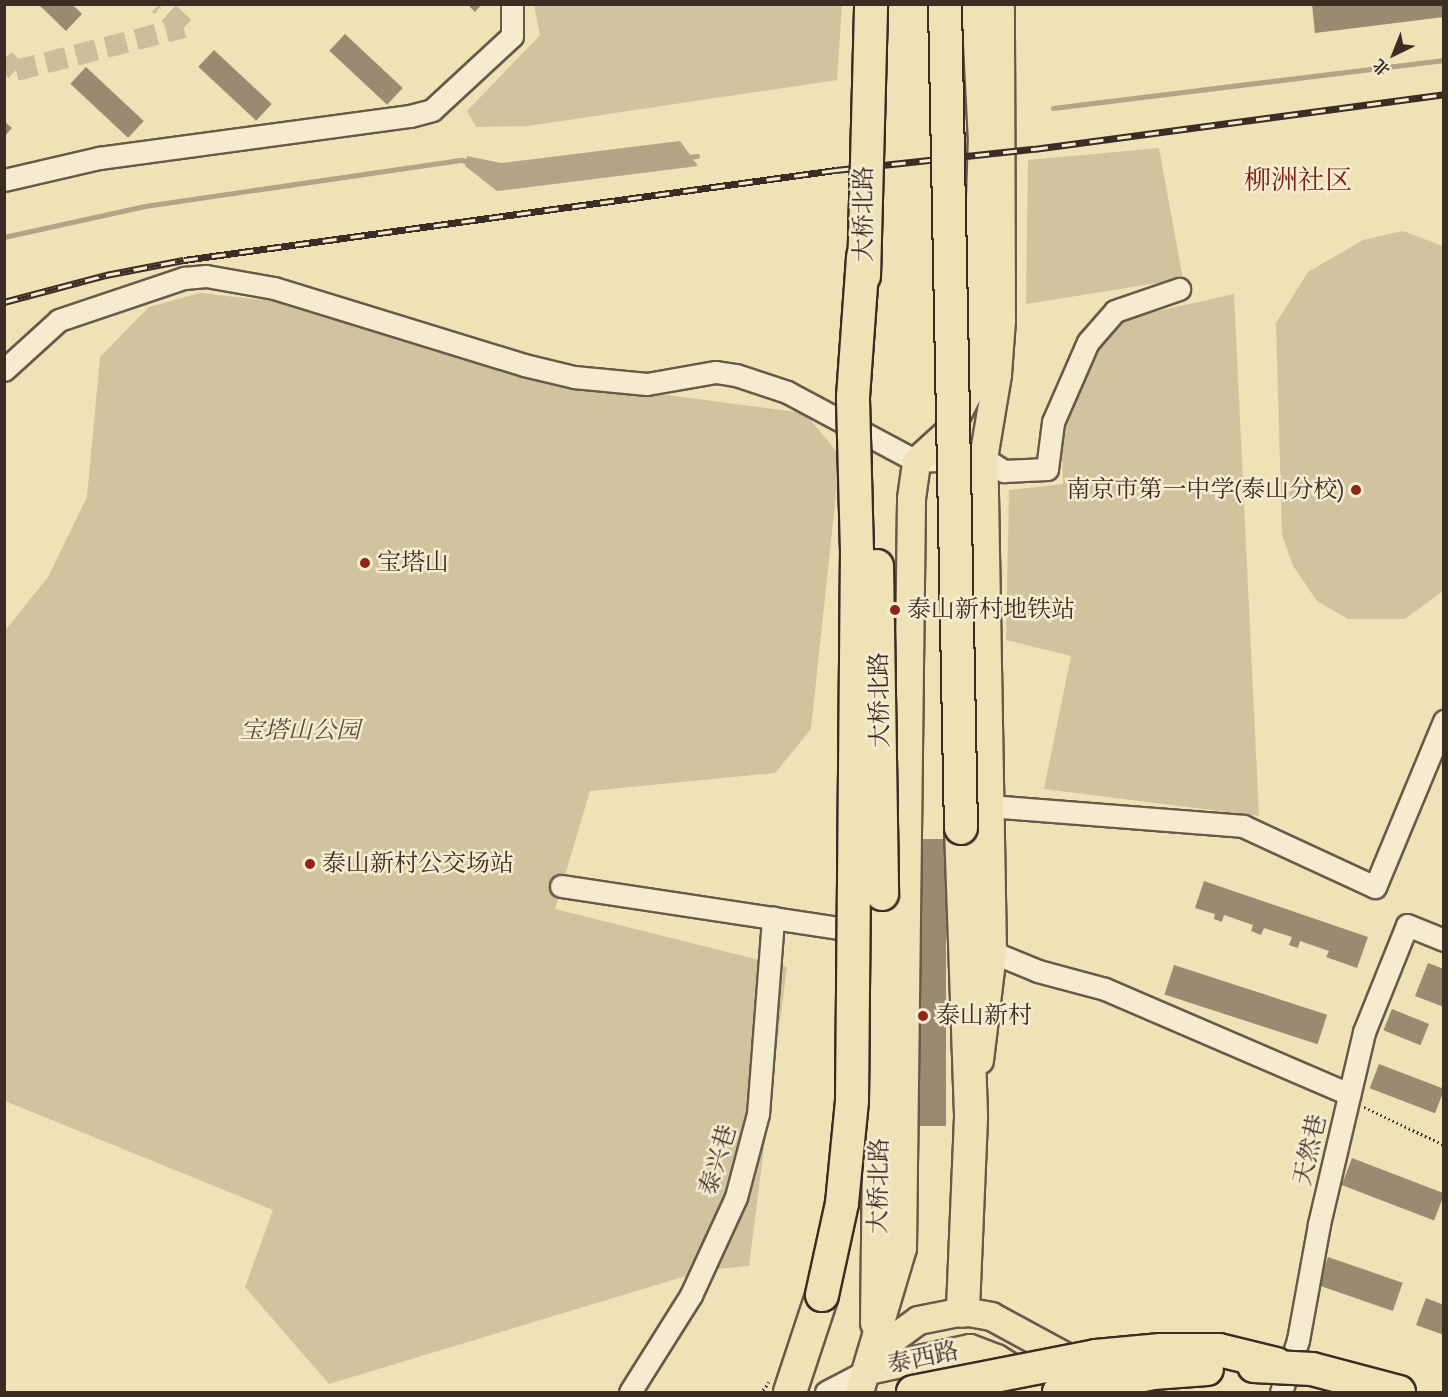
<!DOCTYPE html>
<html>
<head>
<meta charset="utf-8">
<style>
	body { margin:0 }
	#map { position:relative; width:1448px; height:1397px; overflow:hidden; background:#f0e2b7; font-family:"IM FELL Great Primer","Noto Serif SC",serif }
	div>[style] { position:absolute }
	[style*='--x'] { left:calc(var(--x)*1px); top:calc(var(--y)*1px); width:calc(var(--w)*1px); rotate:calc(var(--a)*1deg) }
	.green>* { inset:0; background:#d1c39e }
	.water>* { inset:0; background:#b2a485 }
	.stream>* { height:4.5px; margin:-2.25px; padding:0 2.25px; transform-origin:2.25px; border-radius:2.25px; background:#b2a485 }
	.building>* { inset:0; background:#998b70; transform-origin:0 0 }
	.minor-tunnel>* { height:21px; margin-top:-10.5px; transform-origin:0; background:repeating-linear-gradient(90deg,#ccbe9a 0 21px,transparent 0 31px) }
	.path>* { height:3px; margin-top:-1.5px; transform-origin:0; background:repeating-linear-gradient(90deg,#3b2c24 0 1.5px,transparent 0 4.5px) }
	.roads { filter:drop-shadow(2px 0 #685a49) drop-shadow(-2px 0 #685a49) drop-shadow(0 2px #685a49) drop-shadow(0 -2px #685a49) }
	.minor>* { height:21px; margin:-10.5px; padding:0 10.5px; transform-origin:10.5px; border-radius:10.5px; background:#f5ecd0 }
	.major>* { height:27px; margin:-13.5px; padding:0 13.5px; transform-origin:13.5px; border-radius:13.5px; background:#f0e2b7 }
	.highway>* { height:32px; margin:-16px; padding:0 16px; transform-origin:16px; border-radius:16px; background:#f0e2b7 }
	.rail>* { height:7px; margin-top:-3.5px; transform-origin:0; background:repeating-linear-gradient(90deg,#f5ecd0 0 14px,#3b2c24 0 28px); box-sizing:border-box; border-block:2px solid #3b2c24 }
	.bridges { filter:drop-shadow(2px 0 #3b2c24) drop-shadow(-2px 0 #3b2c24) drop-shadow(0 2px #3b2c24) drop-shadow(0 -2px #3b2c24) }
	.highway-bridge>* { height:32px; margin:-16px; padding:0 16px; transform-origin:16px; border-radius:16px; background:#f0e2b7 }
	.dots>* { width:16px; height:16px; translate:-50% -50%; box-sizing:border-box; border:3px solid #f5ecd0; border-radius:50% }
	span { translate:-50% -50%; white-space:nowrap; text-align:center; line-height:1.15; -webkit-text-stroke:5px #f5ecd0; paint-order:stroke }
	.street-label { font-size:24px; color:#3b2c24 }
	.poi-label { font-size:24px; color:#3b2c24 }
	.right { translate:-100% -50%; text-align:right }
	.left { translate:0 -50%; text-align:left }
	.park-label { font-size:24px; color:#594a3c; font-style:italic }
	.quarter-label { font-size:27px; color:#7a1f14 }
	.frame { position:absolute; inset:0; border:6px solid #3b2c24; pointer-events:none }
	.north { position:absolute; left:1364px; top:24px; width:60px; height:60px; -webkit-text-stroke:4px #f5ecd0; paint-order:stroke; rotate:223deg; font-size:16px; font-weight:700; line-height:24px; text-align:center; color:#3b2c24 }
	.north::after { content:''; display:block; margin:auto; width:21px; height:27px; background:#3b2c24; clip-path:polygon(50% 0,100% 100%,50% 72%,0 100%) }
</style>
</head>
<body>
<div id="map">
	<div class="green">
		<div style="clip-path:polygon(534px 5px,842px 5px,837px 80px,528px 126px,476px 127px,467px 111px,540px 35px)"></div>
		<div style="clip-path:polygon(1159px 148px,1183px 279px,1026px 304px,1028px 160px)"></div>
		<div style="clip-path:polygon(1403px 231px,1443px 246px,1443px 591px,1405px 619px,1348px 619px,1317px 601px,1293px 566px,1282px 535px,1276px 323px,1308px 272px,1363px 240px)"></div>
		<div style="clip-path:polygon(200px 293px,308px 305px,522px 376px,805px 413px,840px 456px,811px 729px,775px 773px,590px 791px,555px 909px,787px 967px,749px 1266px,706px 1270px,329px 1384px,245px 1287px,273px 1210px,5px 1101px,4px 632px,48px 577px,87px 497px,100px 357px,149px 307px)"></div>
		<div style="clip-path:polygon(1234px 294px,1259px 816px,1044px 789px,1071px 656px,1006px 640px,1009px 490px,1063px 484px,1061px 424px,1099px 343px,1122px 319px)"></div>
	</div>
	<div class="water">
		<div style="clip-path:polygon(680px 141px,698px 166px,497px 191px,465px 166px,467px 156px,501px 163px)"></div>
	</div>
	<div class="stream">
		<div style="--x:1053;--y:108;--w:394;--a:-7"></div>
		<div style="--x:688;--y:157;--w:9;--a:-6"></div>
		<div style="--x:4;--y:237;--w:144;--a:-12.4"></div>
		<div style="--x:145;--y:206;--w:320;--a:-8.3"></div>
		<div style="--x:462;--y:160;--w:9;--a:18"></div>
	</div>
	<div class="building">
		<div style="clip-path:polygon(38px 4px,72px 4px,82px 14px,66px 31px)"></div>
		<div style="clip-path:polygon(467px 4px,482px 4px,475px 12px)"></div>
		<div style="clip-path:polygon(1312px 4px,1444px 4px,1444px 17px,1315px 33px)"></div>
		<div style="left:345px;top:34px;width:79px;height:23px;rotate:43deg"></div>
		<div style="left:214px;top:50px;width:79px;height:23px;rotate:43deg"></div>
		<div style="left:86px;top:67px;width:79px;height:23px;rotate:43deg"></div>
		<div style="clip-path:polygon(4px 121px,12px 128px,4px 137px)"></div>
		<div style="left:899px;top:839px;width:47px;height:287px"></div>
		<div style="clip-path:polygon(1204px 881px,1368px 937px,1357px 968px,1326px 957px,1329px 951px,1300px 941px,1298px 948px,1289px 945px,1292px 937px,1264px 928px,1261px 935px,1251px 931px,1253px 925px,1224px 915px,1222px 922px,1214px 919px,1215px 914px,1195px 908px)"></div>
		<div style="clip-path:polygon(1428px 963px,1444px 969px,1444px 1007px,1415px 996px)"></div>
		<div style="left:1174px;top:965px;width:161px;height:31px;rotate:18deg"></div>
		<div style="left:1392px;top:1009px;width:40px;height:23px;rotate:22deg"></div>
		<div style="left:1379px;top:1064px;width:70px;height:26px;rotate:21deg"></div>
		<div style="left:1352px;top:1158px;width:99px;height:29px;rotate:21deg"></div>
		<div style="left:1328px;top:1257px;width:79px;height:30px;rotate:19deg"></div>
		<div style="clip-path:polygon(1426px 1298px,1444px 1305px,1444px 1335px,1416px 1325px)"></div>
	</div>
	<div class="minor-tunnel">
		<div style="--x:4;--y:59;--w:16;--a:43"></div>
		<div style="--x:16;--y:70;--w:173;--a:-14.4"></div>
		<div style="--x:184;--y:27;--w:34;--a:-137"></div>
	</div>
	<div class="path">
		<div style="--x:1364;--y:1107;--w:89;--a:25.4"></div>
		<div style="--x:763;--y:1390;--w:10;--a:-53"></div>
	</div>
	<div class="roads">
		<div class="minor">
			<div style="--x:4;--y:180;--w:98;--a:-13"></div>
			<div style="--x:99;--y:158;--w:314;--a:-7.7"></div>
			<div style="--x:410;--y:116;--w:23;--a:-15"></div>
			<div style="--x:432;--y:110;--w:109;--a:-42.8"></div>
			<div style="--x:512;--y:36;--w:32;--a:-90"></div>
			<div style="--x:4;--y:370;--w:74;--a:-42.3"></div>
			<div style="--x:59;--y:320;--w:132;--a:-18.6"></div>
			<div style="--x:184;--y:278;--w:22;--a:-5"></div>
			<div style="--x:206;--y:276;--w:69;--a:10"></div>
			<div style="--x:274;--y:288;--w:262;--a:17.1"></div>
			<div style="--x:524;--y:365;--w:51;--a:13.5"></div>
			<div style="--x:574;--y:377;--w:73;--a:5.5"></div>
			<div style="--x:647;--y:384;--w:70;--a:-9.9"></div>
			<div style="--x:716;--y:372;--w:20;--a:9"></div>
			<div style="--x:736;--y:375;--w:54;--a:18.4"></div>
			<div style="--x:787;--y:392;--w:146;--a:28.1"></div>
			<div style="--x:916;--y:461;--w:67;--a:-2.6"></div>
			<div style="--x:983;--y:458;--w:25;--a:32"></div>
			<div style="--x:1004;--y:471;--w:43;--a:-2.7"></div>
			<div style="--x:1047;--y:469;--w:47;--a:-82.7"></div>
			<div style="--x:1053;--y:422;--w:87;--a:-66.4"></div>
			<div style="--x:1088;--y:342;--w:41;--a:-48.9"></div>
			<div style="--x:1115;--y:311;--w:68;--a:-19"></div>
			<div style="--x:990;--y:806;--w:254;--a:4.5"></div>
			<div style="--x:1243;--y:826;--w:145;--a:24.8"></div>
			<div style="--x:1375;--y:887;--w:180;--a:-67.4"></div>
			<div style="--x:561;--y:886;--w:308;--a:8.6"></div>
			<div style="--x:992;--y:952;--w:50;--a:22.4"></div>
			<div style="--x:1038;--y:971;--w:69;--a:15"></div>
			<div style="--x:1105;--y:989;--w:266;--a:23.3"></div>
			<div style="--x:630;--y:1392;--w:115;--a:-57.8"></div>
			<div style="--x:691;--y:1295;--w:108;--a:-65.3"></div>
			<div style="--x:736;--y:1197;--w:86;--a:-75.2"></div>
			<div style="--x:758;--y:1114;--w:197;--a:-85.6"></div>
			<div style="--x:826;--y:1392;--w:47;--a:-27.6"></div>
			<div style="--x:1281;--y:1392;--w:55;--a:-71.9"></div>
			<div style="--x:1298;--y:1340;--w:118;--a:-79.7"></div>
			<div style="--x:1319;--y:1224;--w:197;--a:-76.8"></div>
			<div style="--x:1364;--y:1032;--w:115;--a:-68.1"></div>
			<div style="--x:1407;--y:925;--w:40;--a:22"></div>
		</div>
		<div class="major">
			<div style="--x:979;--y:1060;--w:109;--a:-83.1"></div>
			<div style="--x:992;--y:952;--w:494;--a:-91"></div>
			<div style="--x:983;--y:458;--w:85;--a:-80.5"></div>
			<div style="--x:997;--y:374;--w:54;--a:-85.8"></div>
			<div style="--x:1001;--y:320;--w:316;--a:-90.2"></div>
			<div style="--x:871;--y:1366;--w:34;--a:-52"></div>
			<div style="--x:892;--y:1339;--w:32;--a:-36"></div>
			<div style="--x:918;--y:1320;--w:46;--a:-11.3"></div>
			<div style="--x:963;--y:1311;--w:28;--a:10"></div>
			<div style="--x:991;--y:1316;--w:105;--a:28.5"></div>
			<div style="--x:868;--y:1370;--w:104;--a:-12.2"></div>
			<div style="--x:970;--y:1348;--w:28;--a:21"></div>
			<div style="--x:996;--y:1358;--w:38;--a:32"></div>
			<div style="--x:859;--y:1392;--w:150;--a:-73.4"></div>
			<div style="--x:902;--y:1248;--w:750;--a:-89.31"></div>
			<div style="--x:911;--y:498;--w:37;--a:-82"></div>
			<div style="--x:916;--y:461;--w:42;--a:-42.1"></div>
			<div style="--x:947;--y:433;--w:46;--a:-62.9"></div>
			<div style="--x:968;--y:392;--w:35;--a:-78"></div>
			<div style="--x:975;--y:358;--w:217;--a:-88.2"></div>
			<div style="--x:982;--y:141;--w:137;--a:-92.9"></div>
		</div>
		<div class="highway">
			<div style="--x:961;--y:828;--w:290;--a:88"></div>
			<div style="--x:971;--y:1118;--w:193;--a:92.4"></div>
			<div style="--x:877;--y:1323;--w:429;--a:-89.3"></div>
			<div style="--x:790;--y:1392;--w:102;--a:-71.7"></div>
			<div style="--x:1020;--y:1392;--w:25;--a:-12"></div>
		</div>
	</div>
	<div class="rail">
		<div style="--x:4;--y:302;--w:106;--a:-14.8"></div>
		<div style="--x:106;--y:275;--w:79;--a:-10.9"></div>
		<div style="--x:184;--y:260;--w:658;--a:-7.86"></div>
		<div style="--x:836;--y:170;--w:199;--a:-6.1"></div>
		<div style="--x:1034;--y:149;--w:414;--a:-7.6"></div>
	</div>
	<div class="bridges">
		<div class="highway-bridge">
			<div style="--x:945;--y:4;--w:824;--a:88.89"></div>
			<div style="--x:864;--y:276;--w:272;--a:-88.5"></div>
			<div style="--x:877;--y:566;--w:328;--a:89.1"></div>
			<div style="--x:822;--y:1295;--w:94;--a:-77.7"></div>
			<div style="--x:842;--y:1203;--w:102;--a:-84.4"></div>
			<div style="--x:852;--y:1101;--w:549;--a:-89.48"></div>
			<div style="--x:857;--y:552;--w:155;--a:-91.5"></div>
			<div style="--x:853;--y:397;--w:141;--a:-85.9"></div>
			<div style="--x:1254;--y:1366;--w:58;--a:3"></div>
			<div style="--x:1312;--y:1369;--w:90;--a:14.8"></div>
			<div style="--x:913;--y:1392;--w:187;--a:-11.1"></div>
			<div style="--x:1096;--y:1356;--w:65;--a:-5.3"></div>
			<div style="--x:1161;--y:1350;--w:58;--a:0"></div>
			<div style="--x:1219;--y:1350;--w:59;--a:13.8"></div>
			<div style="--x:1059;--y:1392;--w:96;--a:-11.4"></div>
			<div style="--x:1153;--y:1373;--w:54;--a:-4.2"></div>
		</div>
	</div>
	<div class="dots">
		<div style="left:1356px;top:490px;background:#8f2418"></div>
		<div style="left:365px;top:563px;background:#8f2418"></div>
		<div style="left:895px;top:610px;background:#8f2418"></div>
		<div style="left:310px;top:864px;background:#8f2418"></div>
		<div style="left:923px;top:1016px;background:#8f2418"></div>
	</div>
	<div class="street-label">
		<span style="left:864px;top:214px;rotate:-90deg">大桥北路</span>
		<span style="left:880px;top:700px;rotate:-91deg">大桥北路</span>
		<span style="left:1310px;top:1150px;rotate:-77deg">天然巷</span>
		<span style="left:718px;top:1160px;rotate:-73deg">泰兴巷</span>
		<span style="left:879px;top:1186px;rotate:-89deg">大桥北路</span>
		<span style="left:923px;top:1358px;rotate:-12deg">泰西路</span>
	</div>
	<div class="poi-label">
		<span class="right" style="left:1344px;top:490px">南京市第一中学(泰山分校)</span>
		<span class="left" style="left:377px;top:563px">宝塔山</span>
		<span class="left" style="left:907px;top:610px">泰山新村地铁站</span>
		<span class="left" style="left:322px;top:864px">泰山新村公交场站</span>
		<span class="left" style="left:936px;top:1016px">泰山新村</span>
	</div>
	<div class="park-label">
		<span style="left:300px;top:731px">宝塔山公园</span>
	</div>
	<div class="quarter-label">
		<span style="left:1298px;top:180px">柳洲社区</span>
	</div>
	<div class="frame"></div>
	<div class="north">北</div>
</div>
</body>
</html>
